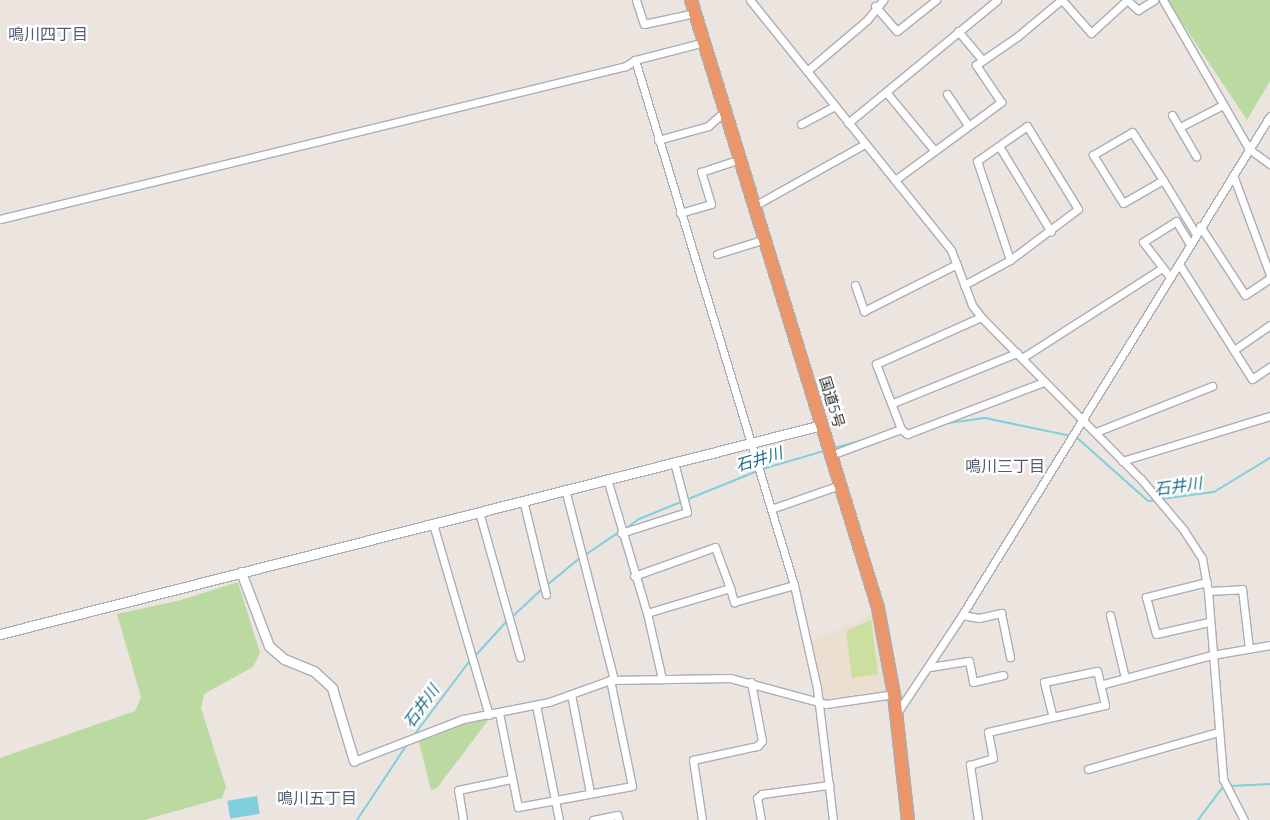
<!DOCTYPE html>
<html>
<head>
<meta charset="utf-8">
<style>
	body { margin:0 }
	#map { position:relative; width:1270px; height:820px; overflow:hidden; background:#ebe4df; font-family:Quicksand,"Noto Sans JP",sans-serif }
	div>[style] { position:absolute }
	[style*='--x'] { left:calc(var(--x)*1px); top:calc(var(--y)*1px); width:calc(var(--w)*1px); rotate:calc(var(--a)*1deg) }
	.education>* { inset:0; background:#eadfd0 }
	.green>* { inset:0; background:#bbdaa2 }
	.pitch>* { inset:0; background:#cbe09f }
	.water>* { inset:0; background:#7fcfdf; transform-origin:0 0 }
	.stream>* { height:2px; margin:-1px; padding:0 1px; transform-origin:1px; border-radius:1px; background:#7fcfdf }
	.roads { filter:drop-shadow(1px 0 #abaeb5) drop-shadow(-1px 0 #abaeb5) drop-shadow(0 1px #abaeb5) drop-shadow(0 -1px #abaeb5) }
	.street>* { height:7px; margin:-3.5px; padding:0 3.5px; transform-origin:3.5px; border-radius:3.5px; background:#fff }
	.secondary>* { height:9px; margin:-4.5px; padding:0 4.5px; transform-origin:4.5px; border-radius:4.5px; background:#fff }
	.highway>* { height:12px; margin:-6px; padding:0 6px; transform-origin:6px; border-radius:6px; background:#ea956a }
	span { translate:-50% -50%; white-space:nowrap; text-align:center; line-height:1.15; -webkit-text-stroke:4.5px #fff; paint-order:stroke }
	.street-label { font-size:15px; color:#2b2b2b }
	.neighbourhood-label { font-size:16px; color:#515b76 }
	.water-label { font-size:16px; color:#1e708b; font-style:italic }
</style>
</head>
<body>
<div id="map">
	<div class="education">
		<div style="clip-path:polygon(873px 614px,885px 691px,825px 701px,811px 641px)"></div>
	</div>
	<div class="green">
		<div style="clip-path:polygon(1167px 0,1270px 0,1270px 81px,1247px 120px)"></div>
		<div style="clip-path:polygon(238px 582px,260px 653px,253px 667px,204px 694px,201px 708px,226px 787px,222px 798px,144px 820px,0 820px,0 758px,135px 711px,141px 697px,117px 614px,181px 600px)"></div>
		<div style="clip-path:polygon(489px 719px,437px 788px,431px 790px,419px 742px,462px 723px)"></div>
	</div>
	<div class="pitch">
		<div style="clip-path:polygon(871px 620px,878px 674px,852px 678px,846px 631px)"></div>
	</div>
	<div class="water">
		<div style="left:257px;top:796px;width:18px;height:30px;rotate:81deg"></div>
	</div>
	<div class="stream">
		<div style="--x:941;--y:424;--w:44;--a:-7.8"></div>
		<div style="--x:985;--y:418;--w:93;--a:11.8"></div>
		<div style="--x:1076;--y:437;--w:96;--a:41.6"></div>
		<div style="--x:1148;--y:501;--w:9;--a:-6"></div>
		<div style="--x:834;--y:448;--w:30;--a:-15"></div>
		<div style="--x:762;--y:469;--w:65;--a:-16.2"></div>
		<div style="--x:1161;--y:499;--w:53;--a:-7.5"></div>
		<div style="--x:1214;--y:492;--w:66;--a:-31.3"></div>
		<div style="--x:625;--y:529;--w:17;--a:-36"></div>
		<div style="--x:639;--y:519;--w:127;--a:-22.1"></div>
		<div style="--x:585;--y:555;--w:40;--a:-34"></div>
		<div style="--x:546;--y:586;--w:45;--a:-39.6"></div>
		<div style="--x:511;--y:618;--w:42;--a:-43.1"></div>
		<div style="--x:475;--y:656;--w:47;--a:-47.6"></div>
		<div style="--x:414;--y:735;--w:95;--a:-53.1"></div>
		<div style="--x:1231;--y:786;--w:39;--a:-3"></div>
		<div style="--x:357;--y:820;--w:92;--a:-56.5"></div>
		<div style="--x:1198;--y:820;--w:40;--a:-53"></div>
	</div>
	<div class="roads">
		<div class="street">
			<div style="--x:636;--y:0;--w:25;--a:72"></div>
			<div style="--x:644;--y:24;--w:52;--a:-12.2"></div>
			<div style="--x:750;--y:0;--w:321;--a:51.2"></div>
			<div style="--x:951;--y:250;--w:59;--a:69.1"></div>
			<div style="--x:972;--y:305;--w:15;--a:53"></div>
			<div style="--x:981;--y:317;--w:228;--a:45.4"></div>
			<div style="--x:1141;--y:479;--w:65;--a:50"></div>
			<div style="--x:1183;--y:529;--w:35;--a:57"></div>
			<div style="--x:1202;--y:558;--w:34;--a:80"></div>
			<div style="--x:1208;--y:591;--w:189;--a:85.4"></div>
			<div style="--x:1223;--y:779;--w:46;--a:62.9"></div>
			<div style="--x:1062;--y:0;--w:44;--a:48.7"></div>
			<div style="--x:1091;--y:33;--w:49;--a:-42.5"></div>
			<div style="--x:1127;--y:0;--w:15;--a:42"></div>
			<div style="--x:1138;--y:10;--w:19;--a:-32"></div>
			<div style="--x:1163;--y:0;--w:172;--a:60"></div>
			<div style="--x:1249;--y:149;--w:26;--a:36"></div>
			<div style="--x:875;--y:6;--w:33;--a:49"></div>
			<div style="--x:897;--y:31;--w:50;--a:-38.5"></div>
			<div style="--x:958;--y:31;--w:38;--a:50"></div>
			<div style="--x:635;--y:60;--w:549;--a:73.15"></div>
			<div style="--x:794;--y:585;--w:106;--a:77.4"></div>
			<div style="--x:817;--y:688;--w:133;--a:83.1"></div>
			<div style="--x:807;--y:71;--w:79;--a:-40.4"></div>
			<div style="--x:867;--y:20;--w:26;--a:-51"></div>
			<div style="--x:886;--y:92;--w:75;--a:50.4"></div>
			<div style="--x:947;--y:94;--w:37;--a:56"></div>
			<div style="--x:1172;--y:115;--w:48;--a:59.7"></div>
			<div style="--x:848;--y:123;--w:193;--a:-39.5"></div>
			<div style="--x:801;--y:124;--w:38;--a:-28"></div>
			<div style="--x:1180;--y:127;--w:48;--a:-27.1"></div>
			<div style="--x:658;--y:140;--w:52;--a:-15.6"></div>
			<div style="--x:708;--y:126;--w:23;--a:-41"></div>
			<div style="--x:999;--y:146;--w:100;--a:58.8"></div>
			<div style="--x:1233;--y:175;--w:107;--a:69.7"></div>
			<div style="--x:895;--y:180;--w:132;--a:-36.3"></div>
			<div style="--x:1001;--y:102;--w:45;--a:-124"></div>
			<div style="--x:976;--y:65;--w:51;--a:-34.6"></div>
			<div style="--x:1018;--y:36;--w:56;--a:-39.9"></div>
			<div style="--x:1163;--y:180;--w:46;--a:150.1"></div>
			<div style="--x:1123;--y:203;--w:57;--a:-122"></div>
			<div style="--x:1093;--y:155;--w:45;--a:-30.5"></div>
			<div style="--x:1132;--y:132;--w:57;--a:57.1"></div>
			<div style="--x:1163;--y:180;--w:63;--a:58.6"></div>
			<div style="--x:754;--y:206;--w:127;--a:-29.2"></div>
			<div style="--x:680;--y:213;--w:32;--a:-16"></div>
			<div style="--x:711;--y:204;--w:34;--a:-107"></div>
			<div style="--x:701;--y:172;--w:41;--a:-18.4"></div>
			<div style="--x:0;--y:219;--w:644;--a:-13.73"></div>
			<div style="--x:626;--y:66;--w:11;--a:-34"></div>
			<div style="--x:635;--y:60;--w:72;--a:-14.4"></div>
			<div style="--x:1200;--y:226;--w:82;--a:56.9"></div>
			<div style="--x:1245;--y:295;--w:30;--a:-34"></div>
			<div style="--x:717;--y:254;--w:50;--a:-17.4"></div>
			<div style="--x:1179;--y:264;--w:136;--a:57.6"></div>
			<div style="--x:1252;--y:379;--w:22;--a:-34"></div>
			<div style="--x:1170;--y:277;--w:44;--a:-127.6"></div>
			<div style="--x:1143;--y:242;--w:39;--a:-32"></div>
			<div style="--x:1176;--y:221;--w:27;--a:59"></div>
			<div style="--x:855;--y:285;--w:28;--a:71"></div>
			<div style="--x:864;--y:311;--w:104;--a:-26.8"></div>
			<div style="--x:964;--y:285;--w:52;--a:-28.5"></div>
			<div style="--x:1010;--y:260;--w:104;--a:-108.4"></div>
			<div style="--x:977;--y:161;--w:61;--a:-35"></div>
			<div style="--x:1027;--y:126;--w:97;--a:58.4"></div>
			<div style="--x:1078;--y:209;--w:85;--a:143.1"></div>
			<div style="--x:1234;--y:350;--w:44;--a:-34.8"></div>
			<div style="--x:1022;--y:358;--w:166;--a:-32.7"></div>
			<div style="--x:893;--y:403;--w:134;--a:-22"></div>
			<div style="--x:901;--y:429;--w:70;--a:-111"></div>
			<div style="--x:876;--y:364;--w:115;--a:-24.1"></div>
			<div style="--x:1096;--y:432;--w:125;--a:-21.6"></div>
			<div style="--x:831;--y:455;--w:75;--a:-20.4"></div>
			<div style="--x:901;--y:429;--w:8;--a:40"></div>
			<div style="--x:907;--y:434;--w:147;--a:-20.8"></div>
			<div style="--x:1122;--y:461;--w:155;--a:-16.9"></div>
			<div style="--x:607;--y:479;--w:140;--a:73.4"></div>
			<div style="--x:647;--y:613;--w:68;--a:77.2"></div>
			<div style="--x:565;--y:489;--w:197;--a:75.6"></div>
			<div style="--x:523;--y:500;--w:97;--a:76.3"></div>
			<div style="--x:771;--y:509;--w:73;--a:-19.2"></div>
			<div style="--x:479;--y:512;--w:151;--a:74.2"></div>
			<div style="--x:433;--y:524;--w:199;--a:73.7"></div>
			<div style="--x:621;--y:533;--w:69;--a:-17.7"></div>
			<div style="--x:687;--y:512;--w:52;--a:-104.6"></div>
			<div style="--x:634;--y:576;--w:86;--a:-19.7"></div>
			<div style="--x:715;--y:547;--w:44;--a:69.9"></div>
			<div style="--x:1207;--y:582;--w:63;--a:166.2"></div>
			<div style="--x:1146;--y:597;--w:38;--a:75"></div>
			<div style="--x:1156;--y:634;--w:54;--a:-12.8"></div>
			<div style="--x:1208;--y:591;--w:34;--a:-3"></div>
			<div style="--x:1242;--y:589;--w:60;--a:83.3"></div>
			<div style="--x:647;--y:613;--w:87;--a:-16.8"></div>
			<div style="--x:730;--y:588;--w:15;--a:74"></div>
			<div style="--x:734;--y:602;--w:62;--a:-15.8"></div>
			<div style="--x:962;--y:615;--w:17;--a:10"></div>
			<div style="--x:979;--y:618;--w:23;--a:-13"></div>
			<div style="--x:1001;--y:613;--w:45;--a:78.4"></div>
			<div style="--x:1110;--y:615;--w:65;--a:76.6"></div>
			<div style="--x:930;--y:667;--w:39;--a:-9"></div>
			<div style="--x:969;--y:661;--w:21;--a:79"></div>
			<div style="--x:973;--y:682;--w:31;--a:-13"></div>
			<div style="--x:1100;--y:685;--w:116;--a:-15"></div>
			<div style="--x:1212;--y:655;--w:59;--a:-9.8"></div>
			<div style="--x:571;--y:694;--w:101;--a:79.1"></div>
			<div style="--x:536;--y:705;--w:117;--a:78.7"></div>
			<div style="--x:499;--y:713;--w:96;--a:78.6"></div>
			<div style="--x:518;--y:807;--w:116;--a:-10.4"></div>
			<div style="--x:632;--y:786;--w:108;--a:-101.7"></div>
			<div style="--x:897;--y:713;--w:118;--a:-56.4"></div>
			<div style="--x:962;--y:615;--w:586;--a:-58.32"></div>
			<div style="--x:354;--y:761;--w:117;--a:-21.1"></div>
			<div style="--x:463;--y:719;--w:88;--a:-11.2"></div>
			<div style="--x:549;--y:702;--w:65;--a:-19.8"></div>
			<div style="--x:610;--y:680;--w:120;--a:-1"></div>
			<div style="--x:730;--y:678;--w:99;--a:15.2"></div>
			<div style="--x:826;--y:704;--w:69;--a:-8.4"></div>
			<div style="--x:1088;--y:769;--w:135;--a:-15.9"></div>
			<div style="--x:463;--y:820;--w:30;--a:-99"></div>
			<div style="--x:458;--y:790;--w:54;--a:-11.7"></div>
			<div style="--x:593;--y:820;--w:25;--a:-12"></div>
			<div style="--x:617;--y:815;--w:5;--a:68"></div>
			<div style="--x:702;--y:820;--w:61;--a:-98.5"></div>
			<div style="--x:693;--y:760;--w:66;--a:-12.3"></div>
			<div style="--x:757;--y:746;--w:7;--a:-45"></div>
			<div style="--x:762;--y:741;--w:60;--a:-100.6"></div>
			<div style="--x:761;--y:820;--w:22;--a:-100"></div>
			<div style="--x:757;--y:798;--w:6;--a:-39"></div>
			<div style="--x:762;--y:794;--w:68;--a:-7.7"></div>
			<div style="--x:978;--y:820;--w:56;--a:-98.3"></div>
			<div style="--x:970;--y:765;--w:24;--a:-17"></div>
			<div style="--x:993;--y:758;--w:26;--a:-101"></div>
			<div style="--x:988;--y:732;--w:120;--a:-13"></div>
			<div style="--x:1105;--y:705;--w:35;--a:-103"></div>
			<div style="--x:1097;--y:671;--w:54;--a:168.3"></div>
			<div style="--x:1044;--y:682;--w:36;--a:76"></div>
		</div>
		<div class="secondary">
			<div style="--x:241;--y:572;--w:79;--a:69.3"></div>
			<div style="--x:269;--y:646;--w:20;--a:41"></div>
			<div style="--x:284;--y:659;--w:32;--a:22"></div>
			<div style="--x:314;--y:671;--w:25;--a:43"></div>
			<div style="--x:332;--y:688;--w:76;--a:73.2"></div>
			<div style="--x:0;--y:634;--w:848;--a:-14.27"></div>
		</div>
		<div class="highway">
			<div style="--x:691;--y:0;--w:636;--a:72.9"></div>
			<div style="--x:878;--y:608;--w:87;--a:79.5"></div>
			<div style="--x:894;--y:694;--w:127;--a:83.7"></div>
		</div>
	</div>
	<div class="street-label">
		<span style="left:832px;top:402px;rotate:73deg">国道5号</span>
	</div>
	<div class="neighbourhood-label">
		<span style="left:48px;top:34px">鳴川四丁目</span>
		<span style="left:1005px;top:466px">鳴川三丁目</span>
		<span style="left:317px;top:798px">鳴川五丁目</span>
	</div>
	<div class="water-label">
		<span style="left:759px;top:459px;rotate:-17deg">石井川</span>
		<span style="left:1178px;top:486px;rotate:-8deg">石井川</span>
		<span style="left:421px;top:706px;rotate:-54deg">石井川</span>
	</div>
</div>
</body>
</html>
